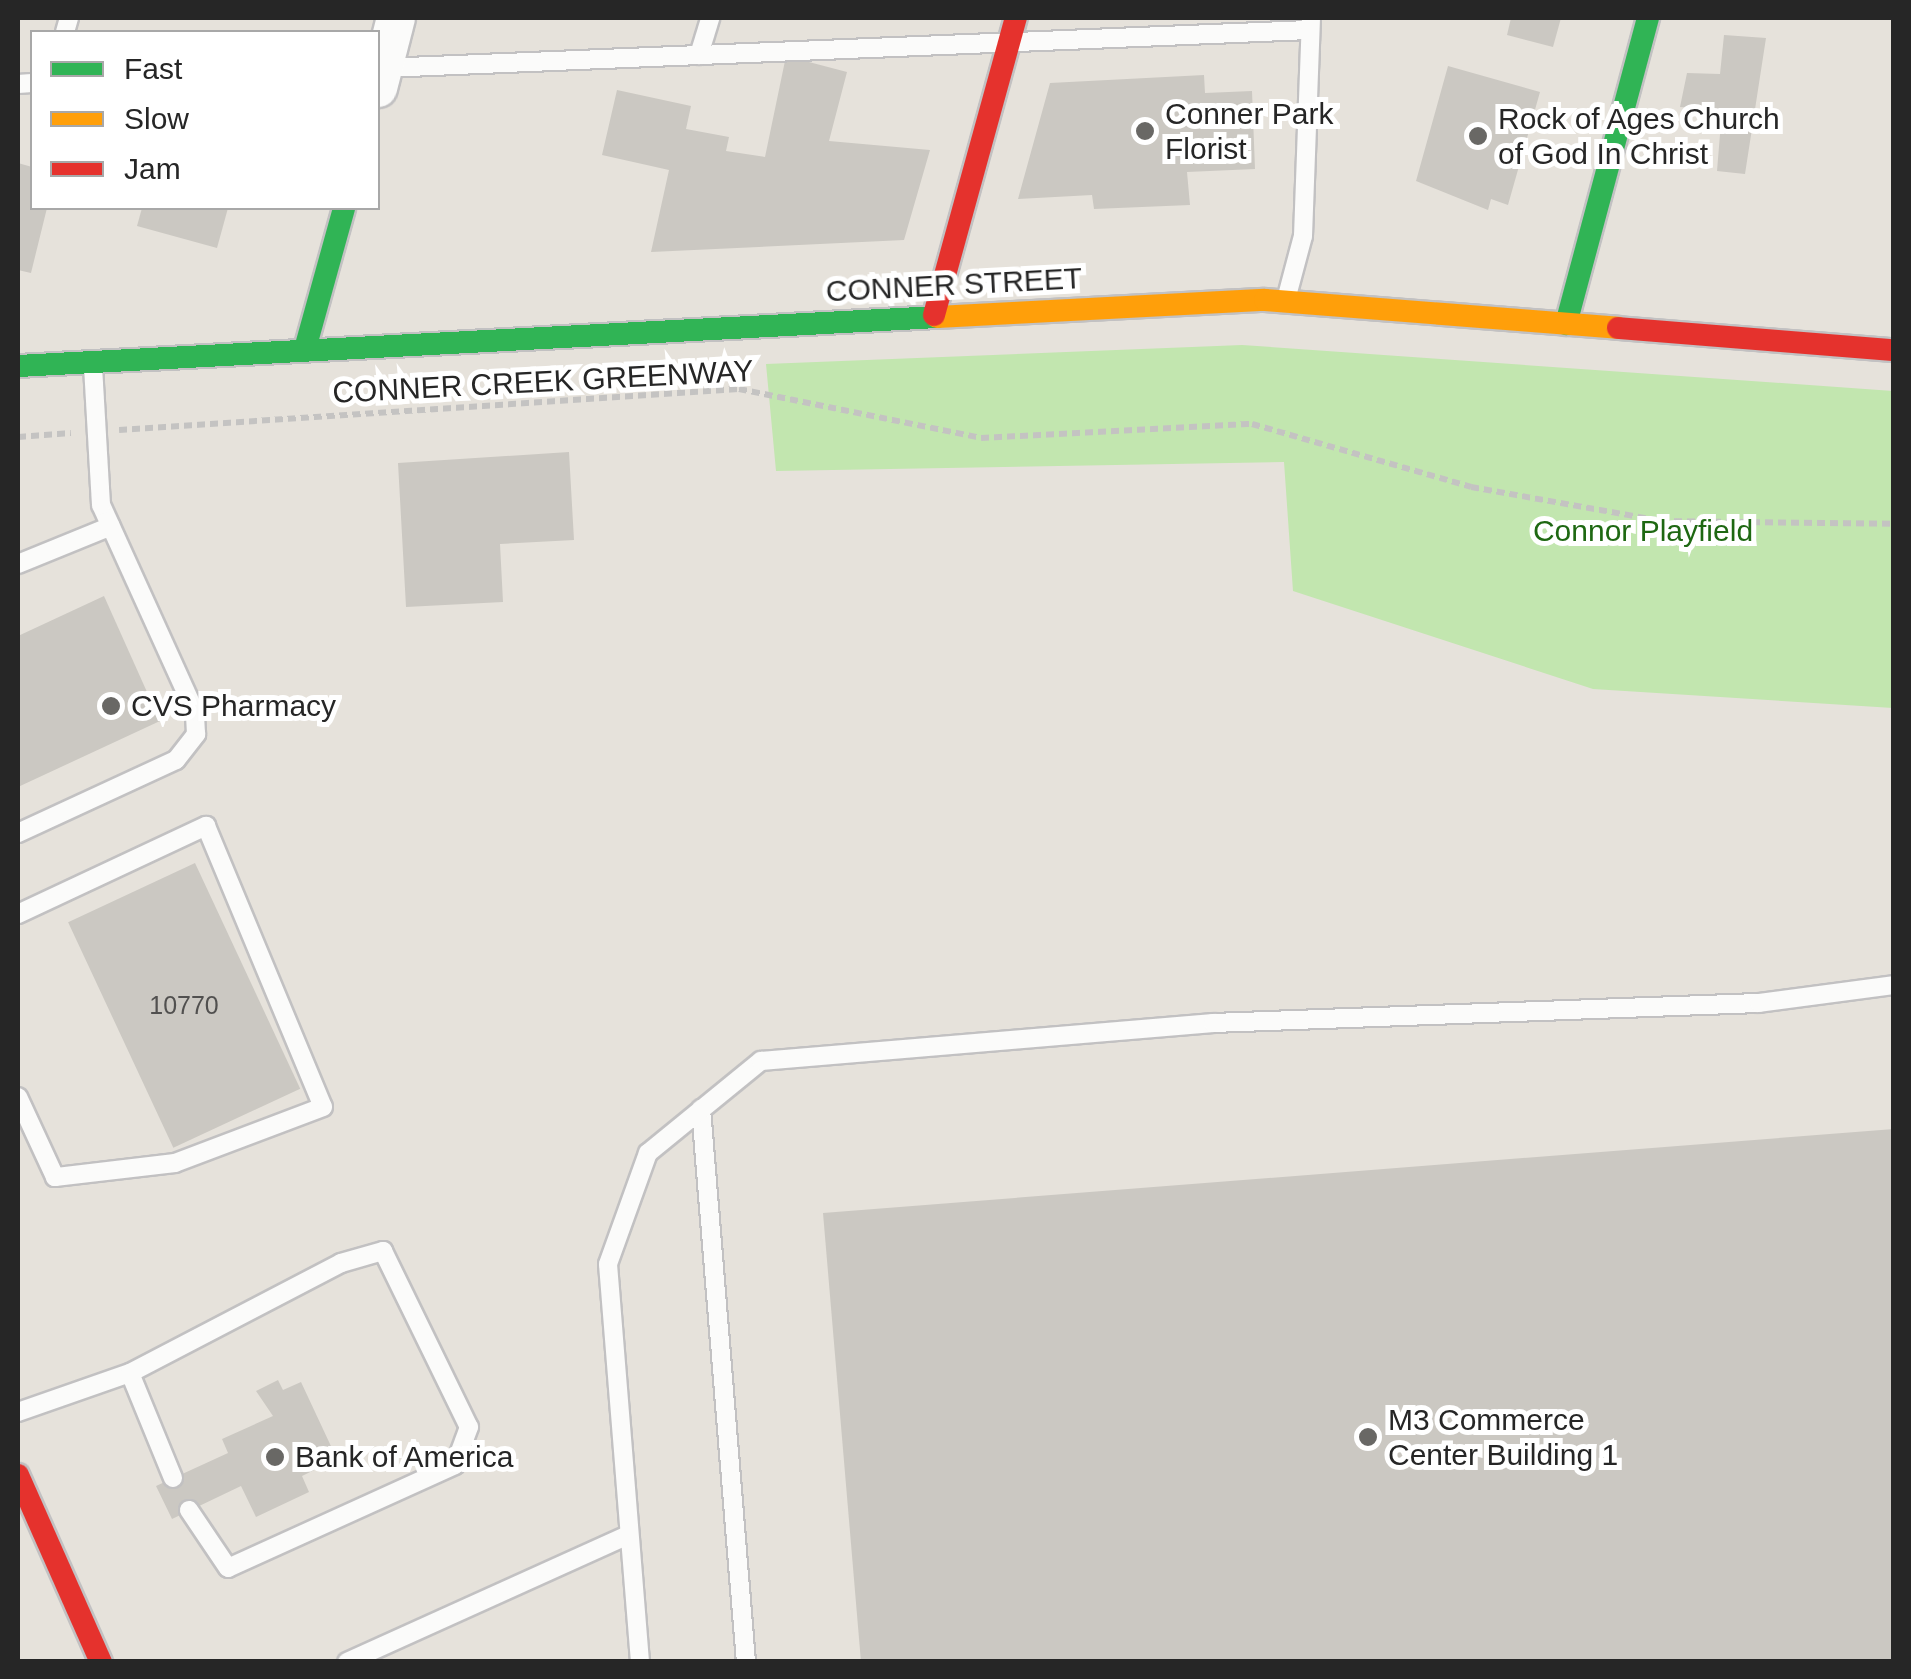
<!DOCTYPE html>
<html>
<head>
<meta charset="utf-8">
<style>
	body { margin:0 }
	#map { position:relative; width:1911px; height:1679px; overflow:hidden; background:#e6e2db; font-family:Helvetica,sans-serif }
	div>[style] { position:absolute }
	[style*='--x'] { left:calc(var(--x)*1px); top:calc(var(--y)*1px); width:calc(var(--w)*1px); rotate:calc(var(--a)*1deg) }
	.green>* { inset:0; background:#c2e6af }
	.building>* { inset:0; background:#cbc8c2; transform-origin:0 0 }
	.path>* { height:6px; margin-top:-3px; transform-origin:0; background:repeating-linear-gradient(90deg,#c4c3c2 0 8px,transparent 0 13px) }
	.roads { filter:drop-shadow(2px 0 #c2c1c2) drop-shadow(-2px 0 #c2c1c2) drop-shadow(0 2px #c2c1c2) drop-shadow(0 -2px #c2c1c2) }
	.lane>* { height:18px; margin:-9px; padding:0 9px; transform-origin:9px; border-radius:9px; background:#fbfbfa }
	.street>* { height:38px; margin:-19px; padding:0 19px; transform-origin:19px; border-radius:19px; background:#fbfbfa }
	.fast>* { height:22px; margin:-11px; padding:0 11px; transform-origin:11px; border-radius:11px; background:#30b455 }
	.slow>* { height:22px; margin:-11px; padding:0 11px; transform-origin:11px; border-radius:11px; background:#ff9f0a }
	.jam>* { height:22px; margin:-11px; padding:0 11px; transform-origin:11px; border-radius:11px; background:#e5322d }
	.dots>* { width:28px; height:28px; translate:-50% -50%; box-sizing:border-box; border:5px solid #fff; border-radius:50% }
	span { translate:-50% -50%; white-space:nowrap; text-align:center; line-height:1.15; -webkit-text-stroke:10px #fff; paint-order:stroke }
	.number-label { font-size:25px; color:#51504f }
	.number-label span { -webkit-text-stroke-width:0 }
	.poi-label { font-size:30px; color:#262626 }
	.left { translate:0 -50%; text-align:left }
	.street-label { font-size:30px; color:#262626 }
	.park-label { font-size:30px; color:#1e6812 }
	.frame { position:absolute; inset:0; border:20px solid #262626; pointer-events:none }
	.legend { position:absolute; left:30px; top:30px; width:350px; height:180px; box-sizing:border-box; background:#fff; border:2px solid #a8a8a8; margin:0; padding:12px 18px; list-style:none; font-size:30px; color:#262626 }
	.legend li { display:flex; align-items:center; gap:20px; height:50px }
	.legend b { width:50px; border:2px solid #a8a8a8 }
</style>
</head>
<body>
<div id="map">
	<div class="green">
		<div style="clip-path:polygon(1242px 345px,1893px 391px,1893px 708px,1593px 689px,1293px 591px,1284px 462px,776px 471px,766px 364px)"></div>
	</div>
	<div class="building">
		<div style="clip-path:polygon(1511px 18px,1561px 18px,1553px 47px,1507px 35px)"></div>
		<div style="clip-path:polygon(1724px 35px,1766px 38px,1745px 174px,1717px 171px,1722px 110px,1680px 107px,1687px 73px,1720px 74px)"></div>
		<div style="clip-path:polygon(786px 56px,847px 72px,829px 141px,930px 150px,904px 240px,651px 252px,669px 170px,602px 155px,617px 90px,691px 106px,686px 129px,729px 137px,726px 151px,765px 157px)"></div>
		<div style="clip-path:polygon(1448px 66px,1540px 92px,1508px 205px,1491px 199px,1488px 210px,1416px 181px)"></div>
		<div style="clip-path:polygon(1204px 75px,1205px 93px,1252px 91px,1255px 169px,1187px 172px,1190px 205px,1094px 209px,1092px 195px,1018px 199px,1050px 83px)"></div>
		<div style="clip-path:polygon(18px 163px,32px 167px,32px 208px,47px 208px,31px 273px,18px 270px)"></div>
		<div style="clip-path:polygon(142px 208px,228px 208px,217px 248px,137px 226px)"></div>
		<div style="clip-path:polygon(569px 452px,574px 540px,500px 544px,503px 602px,406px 607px,398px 463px)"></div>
		<div style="clip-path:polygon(104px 596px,160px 721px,18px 787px,18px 636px)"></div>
		<div style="left:195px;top:863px;width:249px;height:140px;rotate:65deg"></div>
		<div style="clip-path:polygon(1894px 1129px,1894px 1662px,861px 1662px,823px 1213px)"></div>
		<div style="clip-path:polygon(278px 1380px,283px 1390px,301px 1382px,337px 1459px,302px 1476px,309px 1492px,256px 1517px,241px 1486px,172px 1519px,156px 1486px,228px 1453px,222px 1439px,273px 1416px,256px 1391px)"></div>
	</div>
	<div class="path">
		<div style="--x:119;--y:430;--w:621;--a:-3.78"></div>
		<div style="--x:739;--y:389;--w:247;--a:11.4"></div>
		<div style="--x:981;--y:438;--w:271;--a:-3"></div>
		<div style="--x:1252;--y:424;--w:228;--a:16"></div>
		<div style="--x:1471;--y:487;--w:193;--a:10.1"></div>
		<div style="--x:1661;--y:521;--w:233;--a:0.7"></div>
		<div style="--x:18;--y:437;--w:53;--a:-4.3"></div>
	</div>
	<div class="roads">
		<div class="lane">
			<div style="--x:65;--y:32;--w:15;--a:-74"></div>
			<div style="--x:699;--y:55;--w:39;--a:-73"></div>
			<div style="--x:383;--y:68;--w:925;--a:-2.35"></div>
			<div style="--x:18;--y:84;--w:14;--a:-4"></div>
			<div style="--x:1287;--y:296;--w:62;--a:-75.1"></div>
			<div style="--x:1303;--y:236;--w:218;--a:-87.9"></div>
			<div style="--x:18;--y:564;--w:100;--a:-22.2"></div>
			<div style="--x:18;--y:833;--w:174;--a:-24.8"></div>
			<div style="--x:176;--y:760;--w:33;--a:-52"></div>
			<div style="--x:196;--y:734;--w:22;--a:-93"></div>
			<div style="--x:195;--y:712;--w:227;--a:-114.4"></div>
			<div style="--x:101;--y:505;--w:137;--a:-93.3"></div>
			<div style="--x:18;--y:914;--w:208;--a:-25.1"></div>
			<div style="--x:206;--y:826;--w:304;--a:67.4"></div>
			<div style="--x:323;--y:1107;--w:158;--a:159.3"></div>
			<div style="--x:175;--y:1163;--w:121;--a:173.3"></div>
			<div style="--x:55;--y:1177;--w:88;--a:-114.8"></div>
			<div style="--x:701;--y:1109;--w:555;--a:85.35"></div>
			<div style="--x:18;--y:1412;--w:119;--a:-19.2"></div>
			<div style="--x:173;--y:1478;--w:113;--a:-112.3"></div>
			<div style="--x:130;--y:1373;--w:238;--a:-27.5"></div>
			<div style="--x:341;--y:1263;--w:44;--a:-15.9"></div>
			<div style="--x:383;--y:1251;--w:196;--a:64"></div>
			<div style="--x:469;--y:1427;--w:40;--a:110.2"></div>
			<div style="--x:455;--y:1465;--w:249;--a:155.6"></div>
			<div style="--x:228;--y:1568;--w:70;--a:-123.9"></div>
			<div style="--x:347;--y:1662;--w:308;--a:-24.3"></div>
			<div style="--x:640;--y:1662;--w:399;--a:-94.6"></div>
			<div style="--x:608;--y:1264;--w:118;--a:-70.2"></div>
			<div style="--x:648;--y:1153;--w:146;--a:-39.2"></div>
			<div style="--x:761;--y:1061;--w:454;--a:-4.8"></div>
			<div style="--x:1213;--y:1023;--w:546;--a:-2.1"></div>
			<div style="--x:1759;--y:1003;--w:136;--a:-7.6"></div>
		</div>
		<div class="street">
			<div style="--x:378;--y:88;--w:72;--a:-75.6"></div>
		</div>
		<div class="fast">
			<div style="--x:1566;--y:324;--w:317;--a:-75"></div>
			<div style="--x:305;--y:349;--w:146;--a:-74.5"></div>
			<div style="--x:18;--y:366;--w:920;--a:-3.05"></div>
		</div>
		<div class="slow">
			<div style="--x:937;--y:317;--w:328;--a:-3"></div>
			<div style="--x:1265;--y:300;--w:354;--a:4.5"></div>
		</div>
		<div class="jam">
			<div style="--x:934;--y:315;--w:308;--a:-74.6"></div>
			<div style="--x:1618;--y:328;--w:277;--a:4.6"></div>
			<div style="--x:18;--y:1475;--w:205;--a:66.1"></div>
		</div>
	</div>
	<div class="dots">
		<div style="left:1145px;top:131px;background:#696865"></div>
		<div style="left:1478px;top:136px;background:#696865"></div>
		<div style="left:111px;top:706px;background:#696865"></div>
		<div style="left:1368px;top:1437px;background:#696865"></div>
		<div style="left:275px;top:1457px;background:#696865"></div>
	</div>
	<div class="number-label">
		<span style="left:184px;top:1005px">10770</span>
	</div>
	<div class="poi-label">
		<span class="left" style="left:1165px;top:131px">Conner Park<br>Florist</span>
		<span class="left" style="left:1498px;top:136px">Rock of Ages Church<br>of God In Christ</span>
		<span class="left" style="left:131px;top:706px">CVS Pharmacy</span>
		<span class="left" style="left:1388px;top:1437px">M3 Commerce<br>Center Building 1</span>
		<span class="left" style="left:295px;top:1457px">Bank of America</span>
	</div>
	<div class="street-label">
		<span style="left:954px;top:285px;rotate:-3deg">CONNER STREET</span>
		<span style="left:543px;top:382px;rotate:-3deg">CONNER CREEK GREENWAY</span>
	</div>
	<div class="park-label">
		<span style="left:1643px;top:531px">Connor Playfield</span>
	</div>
	<div class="frame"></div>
	<ul class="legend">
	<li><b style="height:12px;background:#30b455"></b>Fast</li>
	<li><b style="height:12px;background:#ff9f0a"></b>Slow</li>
	<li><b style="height:12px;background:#e5322d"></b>Jam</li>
	</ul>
</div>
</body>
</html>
